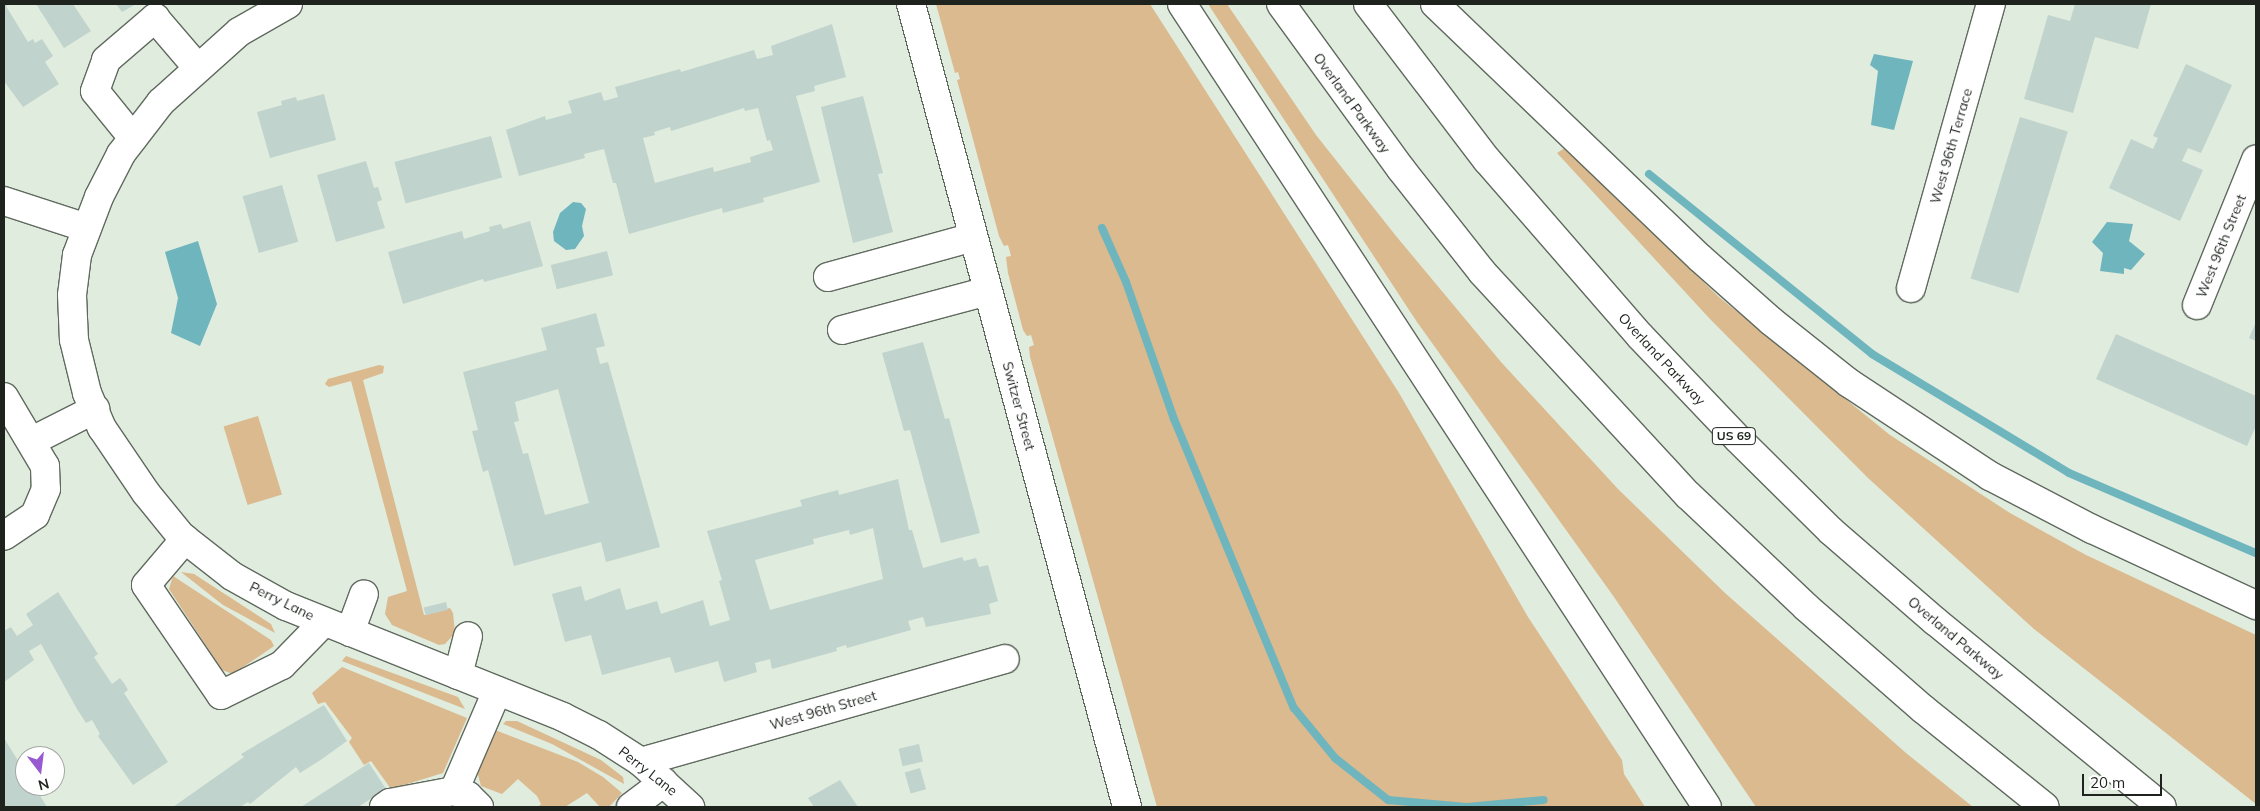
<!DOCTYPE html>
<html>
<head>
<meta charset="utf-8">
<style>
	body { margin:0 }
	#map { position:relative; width:2260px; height:811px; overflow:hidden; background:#e0ecde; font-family:Mulish,sans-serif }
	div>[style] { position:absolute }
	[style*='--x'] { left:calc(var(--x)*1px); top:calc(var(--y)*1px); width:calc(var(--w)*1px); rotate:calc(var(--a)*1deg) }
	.green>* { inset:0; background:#daba8e; transform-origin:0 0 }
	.water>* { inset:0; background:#6fb5be }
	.stream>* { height:8px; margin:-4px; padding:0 4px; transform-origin:4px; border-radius:4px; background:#6fb5be }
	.building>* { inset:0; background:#c1d3cd; transform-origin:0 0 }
	.roads { filter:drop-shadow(1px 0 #606a5f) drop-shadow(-1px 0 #606a5f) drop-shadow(0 1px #606a5f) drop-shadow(0 -1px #606a5f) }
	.minor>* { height:28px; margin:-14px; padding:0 14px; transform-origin:14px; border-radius:14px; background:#fff }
	.highway>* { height:28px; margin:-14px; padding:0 14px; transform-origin:14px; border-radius:14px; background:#fff }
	span { translate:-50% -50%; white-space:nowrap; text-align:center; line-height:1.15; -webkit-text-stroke:4.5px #fff; paint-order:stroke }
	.shield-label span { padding:1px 4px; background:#fff; border:1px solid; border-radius:4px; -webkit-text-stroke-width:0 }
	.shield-label { font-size:12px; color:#1e231e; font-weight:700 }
	.street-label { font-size:14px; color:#1e231e }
	.frame { position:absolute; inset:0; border:5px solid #1e231e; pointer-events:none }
	.north { position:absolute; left:15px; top:746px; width:50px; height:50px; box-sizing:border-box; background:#fff; border:1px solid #a5a7a5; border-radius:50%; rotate:165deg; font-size:14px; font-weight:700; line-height:20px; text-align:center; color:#1e231e }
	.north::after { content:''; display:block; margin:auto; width:18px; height:22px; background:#975ad1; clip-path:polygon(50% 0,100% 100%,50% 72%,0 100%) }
	.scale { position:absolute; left:2082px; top:774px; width:80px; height:22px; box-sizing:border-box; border:2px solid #1e231e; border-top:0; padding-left:6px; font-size:15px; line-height:18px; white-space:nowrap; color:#1e231e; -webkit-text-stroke:4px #fff; paint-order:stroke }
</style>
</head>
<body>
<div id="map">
	<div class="green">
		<div style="clip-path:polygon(936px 4px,1150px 4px,1399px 393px,1528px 617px,1622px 760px,1624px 774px,1645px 807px,1157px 807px,1030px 357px,1029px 347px,1034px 345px,1031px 335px,1027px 336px,1023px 330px,1008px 273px,1006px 257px,1011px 256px,1008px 245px,1004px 246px,999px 236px,957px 80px,960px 79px,958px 72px,955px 73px)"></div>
		<div style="clip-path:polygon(1208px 4px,1227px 4px,1316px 135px,1396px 236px,1501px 362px,1618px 489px,1725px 593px,1906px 753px,1973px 807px,1756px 807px,1614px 597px,1417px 322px)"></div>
		<div style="clip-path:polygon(1565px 148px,1719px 297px,1890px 435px,2010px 513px,2086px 555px,2256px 635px,2256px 804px,2034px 629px,1868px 478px,1710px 319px,1557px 153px)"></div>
		<div style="clip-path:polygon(379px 365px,384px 366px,383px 373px,363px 380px,424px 615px,450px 608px,453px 613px,455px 633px,445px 644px,439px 645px,392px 625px,385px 614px,388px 597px,407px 591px,351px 381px,329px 387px,325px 384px,328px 379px)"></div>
		<div style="left:258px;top:416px;width:82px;height:36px;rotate:73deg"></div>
		<div style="clip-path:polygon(181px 572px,194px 574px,271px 624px,275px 633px,223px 605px)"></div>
		<div style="clip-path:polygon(173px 576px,271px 640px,274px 646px,233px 674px,222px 670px,169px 589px)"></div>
		<div style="clip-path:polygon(346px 656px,458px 697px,465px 709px,342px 661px)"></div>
		<div style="clip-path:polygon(342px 667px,467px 718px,443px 773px,391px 789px,371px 761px,364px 765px,349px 742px,352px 738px,325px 702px,318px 704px,312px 693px)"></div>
		<div style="clip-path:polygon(506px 721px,517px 721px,601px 760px,623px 777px,624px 784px,552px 744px,503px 724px)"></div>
		<div style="clip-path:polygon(495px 730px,578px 762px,603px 777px,622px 793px,609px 807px,600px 807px,587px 793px,565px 807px,538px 807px,541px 804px,537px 796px,518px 779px,502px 794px,481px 786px,477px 771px)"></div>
	</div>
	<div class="water">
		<div style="clip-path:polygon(1874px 54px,1913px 61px,1894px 130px,1871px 125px,1878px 71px,1870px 65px)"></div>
		<div style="clip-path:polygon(573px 202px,581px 203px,586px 209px,582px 226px,584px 236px,575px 249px,566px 250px,554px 241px,553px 232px,560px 213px)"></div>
		<div style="clip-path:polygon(2107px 222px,2133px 224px,2129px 241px,2145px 254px,2131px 270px,2124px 268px,2124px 274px,2100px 271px,2103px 253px,2092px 242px)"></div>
		<div style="clip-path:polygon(198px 241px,217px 304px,200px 346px,171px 333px,178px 298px,165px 252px)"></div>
	</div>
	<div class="stream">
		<div style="--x:1649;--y:174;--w:287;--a:38.9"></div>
		<div style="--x:1872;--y:354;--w:230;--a:31.1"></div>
		<div style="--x:2069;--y:473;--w:203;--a:23.2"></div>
		<div style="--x:1102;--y:228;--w:59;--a:66"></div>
		<div style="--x:1126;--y:282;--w:145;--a:70.7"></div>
		<div style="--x:1174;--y:419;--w:313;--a:67.5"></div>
		<div style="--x:1294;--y:708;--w:65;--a:50.6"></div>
		<div style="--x:1335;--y:758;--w:68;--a:38.4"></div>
		<div style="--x:1388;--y:800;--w:79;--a:5.1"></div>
		<div style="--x:1467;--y:807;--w:77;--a:-5.2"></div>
	</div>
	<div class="building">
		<div style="clip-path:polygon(4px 4px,10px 4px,6px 6px,28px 42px,33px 39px,35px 43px,42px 39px,53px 56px,45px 62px,59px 84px,23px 107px,4px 81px)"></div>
		<div style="clip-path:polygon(36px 4px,73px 4px,91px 31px,64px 48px)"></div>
		<div style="clip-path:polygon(116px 4px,136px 4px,122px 12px)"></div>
		<div style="clip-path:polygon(2075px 4px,2151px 4px,2138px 49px,2095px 37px,2073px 113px,2024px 99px,2048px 15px,2070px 21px)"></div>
		<div style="clip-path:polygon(evenodd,832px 24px,846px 77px,814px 86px,815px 91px,796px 96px,820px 182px,763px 198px,764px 202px,723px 213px,722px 208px,629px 234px,616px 183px,613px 183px,604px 149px,584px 154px,585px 158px,519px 176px,506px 130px,545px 116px,546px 120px,572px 113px,568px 101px,601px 92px,604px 101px,618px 97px,615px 87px,680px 69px,681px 72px,754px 50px,757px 59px,773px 55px,771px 46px,832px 24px,744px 108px,745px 111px,758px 108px,767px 141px,770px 140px,773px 150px,750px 157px,751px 162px,714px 172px,713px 167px,655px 183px,643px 138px,655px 135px,654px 132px,670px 127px,671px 131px,744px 108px)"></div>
		<div style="clip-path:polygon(2186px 64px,2232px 85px,2201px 153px,2188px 148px,2182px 161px,2203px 170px,2180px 221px,2109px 188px,2131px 139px,2153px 149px,2158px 138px,2153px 136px)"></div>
		<div style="clip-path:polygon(324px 94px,336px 140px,270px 158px,257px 112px,282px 105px,281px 101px,296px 97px,297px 101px)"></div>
		<div style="clip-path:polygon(863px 96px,883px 173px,878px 174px,893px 232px,853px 243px,821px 107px)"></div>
		<div style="left:2020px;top:117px;width:50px;height:169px;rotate:17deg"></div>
		<div style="left:491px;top:136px;width:43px;height:100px;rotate:75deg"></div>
		<div style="clip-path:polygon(366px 161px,374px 188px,378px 187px,382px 200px,377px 202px,385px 228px,336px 242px,317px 175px)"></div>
		<div style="left:282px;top:185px;width:59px;height:41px;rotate:74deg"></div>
		<div style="clip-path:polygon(530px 221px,543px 266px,484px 282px,483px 279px,403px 304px,388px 252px,462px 231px,464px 239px,490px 231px,489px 227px,501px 224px,503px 229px)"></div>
		<div style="left:607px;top:251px;width:25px;height:58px;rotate:76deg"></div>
		<div style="clip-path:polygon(evenodd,596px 313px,605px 346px,596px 348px,600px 364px,608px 362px,660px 547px,606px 562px,601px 542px,514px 566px,488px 470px,483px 472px,472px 431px,478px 430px,463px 372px,547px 350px,541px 328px,596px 313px,558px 389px,589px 503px,545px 515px,528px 453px,523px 454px,514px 422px,519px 421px,515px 402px,558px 389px)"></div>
		<div style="clip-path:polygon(2256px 322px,2256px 341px,2249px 338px)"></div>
		<div style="clip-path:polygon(2116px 334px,2256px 396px,2256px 426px,2247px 446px,2096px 379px)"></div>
		<div style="clip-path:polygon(923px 342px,945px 419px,949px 418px,980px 533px,941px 543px,910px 430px,904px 431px,882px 353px)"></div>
		<div style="clip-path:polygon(evenodd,898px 479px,909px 530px,912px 530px,923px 568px,962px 557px,964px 561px,976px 558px,979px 567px,988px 565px,998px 601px,989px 604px,991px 614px,926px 627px,923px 617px,908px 621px,911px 630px,847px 648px,846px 645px,836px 648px,837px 651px,772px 669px,770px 659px,755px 663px,757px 672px,724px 682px,718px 661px,675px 673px,670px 657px,602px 675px,591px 635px,565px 642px,552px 594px,581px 586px,585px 601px,620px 588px,626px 610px,657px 601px,661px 614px,703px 600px,710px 626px,730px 620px,719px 581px,722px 580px,707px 531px,802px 506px,800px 500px,838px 490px,839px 495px,898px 479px,873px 528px,883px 579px,770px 610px,755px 560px,814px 544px,813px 539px,849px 530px,850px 535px,873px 528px)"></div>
		<div style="clip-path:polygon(58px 592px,98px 654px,94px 657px,112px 684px,120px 678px,124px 683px,128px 690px,124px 693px,168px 762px,133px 785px,98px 736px,100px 734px,92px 720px,86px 723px,77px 709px,41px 644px,29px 651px,34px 660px,4px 682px,4px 631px,11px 627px,17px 636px,33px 625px,26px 614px)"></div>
		<div style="left:446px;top:602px;width:8px;height:23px;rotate:76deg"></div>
		<div style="clip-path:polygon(324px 705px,347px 741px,322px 759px,300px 773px,296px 767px,250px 804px,248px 802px,240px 807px,173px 807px,244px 757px,241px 754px)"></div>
		<div style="clip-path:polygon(4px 738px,25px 772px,25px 786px,34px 786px,47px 807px,4px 807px)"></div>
		<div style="left:919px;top:744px;width:18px;height:21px;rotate:77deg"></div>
		<div style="clip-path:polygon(369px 763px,386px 789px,358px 807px,301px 807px)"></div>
		<div style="left:920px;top:768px;width:22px;height:16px;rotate:74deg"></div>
		<div style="clip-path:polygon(840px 780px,858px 807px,814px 807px,808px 798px)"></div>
	</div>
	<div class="roads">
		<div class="minor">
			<div style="--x:288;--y:4;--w:56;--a:150.3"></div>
			<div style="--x:239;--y:32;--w:105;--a:138.1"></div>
			<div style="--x:161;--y:102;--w:66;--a:127.6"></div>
			<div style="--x:121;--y:154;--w:48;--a:117.1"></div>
			<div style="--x:99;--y:197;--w:62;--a:110.8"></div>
			<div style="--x:77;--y:255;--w:40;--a:97.1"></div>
			<div style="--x:72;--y:295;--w:45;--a:87.5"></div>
			<div style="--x:74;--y:340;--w:55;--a:76.2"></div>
			<div style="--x:87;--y:393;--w:38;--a:67"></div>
			<div style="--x:102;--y:428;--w:78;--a:55.9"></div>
			<div style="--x:146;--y:493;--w:55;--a:50.9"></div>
			<div style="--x:181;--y:536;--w:65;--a:38.1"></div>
			<div style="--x:232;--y:576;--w:62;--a:29.1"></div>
			<div style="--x:286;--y:606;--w:298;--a:21.8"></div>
			<div style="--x:563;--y:717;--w:40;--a:26.6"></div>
			<div style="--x:599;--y:735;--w:50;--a:32.7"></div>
			<div style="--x:641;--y:762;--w:67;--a:42.6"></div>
			<div style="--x:911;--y:4;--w:832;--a:74.94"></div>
			<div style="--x:133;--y:138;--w:60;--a:-129"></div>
			<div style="--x:95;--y:91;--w:33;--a:-70"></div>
			<div style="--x:106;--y:60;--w:65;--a:-40.6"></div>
			<div style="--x:155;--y:18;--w:65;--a:49.4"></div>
			<div style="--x:4;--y:201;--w:87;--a:18"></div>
			<div style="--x:828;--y:277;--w:150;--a:-15.4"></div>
			<div style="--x:1911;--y:288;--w:295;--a:-74.3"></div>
			<div style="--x:2197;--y:305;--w:157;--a:-67.9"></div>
			<div style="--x:842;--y:330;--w:151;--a:-15"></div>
			<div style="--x:4;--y:397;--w:80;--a:59.3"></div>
			<div style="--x:45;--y:466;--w:23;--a:88"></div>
			<div style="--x:46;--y:489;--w:28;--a:113"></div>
			<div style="--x:35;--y:515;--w:37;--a:146"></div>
			<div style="--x:32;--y:441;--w:71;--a:-26.9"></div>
			<div style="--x:185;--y:539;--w:60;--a:130.3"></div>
			<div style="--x:146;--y:585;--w:133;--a:55.7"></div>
			<div style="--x:221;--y:695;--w:68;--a:-26.2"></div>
			<div style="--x:282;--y:665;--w:60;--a:-45.7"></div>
			<div style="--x:350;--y:632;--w:40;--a:-69.8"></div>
			<div style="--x:458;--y:675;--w:40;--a:-75.6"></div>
			<div style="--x:641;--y:762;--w:378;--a:-15.8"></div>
			<div style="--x:384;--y:807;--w:7;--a:-34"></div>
			<div style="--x:390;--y:803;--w:65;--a:-10.6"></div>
			<div style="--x:479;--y:807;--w:16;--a:-135"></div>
			<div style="--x:468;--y:796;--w:15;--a:-160"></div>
			<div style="--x:454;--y:791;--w:109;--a:-66.7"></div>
			<div style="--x:631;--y:807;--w:41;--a:-37.1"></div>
		</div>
		<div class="highway">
			<div style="--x:1182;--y:4;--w:959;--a:56.82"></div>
			<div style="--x:1281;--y:4;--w:204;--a:54"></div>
			<div style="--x:1401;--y:169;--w:131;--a:51.8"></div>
			<div style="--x:1482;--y:272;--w:304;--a:47.3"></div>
			<div style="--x:1688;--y:495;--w:163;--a:43.5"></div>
			<div style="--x:1806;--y:607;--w:155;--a:41.1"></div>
			<div style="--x:1923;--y:709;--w:156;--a:38.8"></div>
			<div style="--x:1368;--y:4;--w:196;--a:52.7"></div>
			<div style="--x:1487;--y:160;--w:233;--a:49"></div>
			<div style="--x:1640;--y:336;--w:142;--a:46.4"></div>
			<div style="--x:1738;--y:439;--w:131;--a:44.7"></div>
			<div style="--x:1831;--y:531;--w:138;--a:40.9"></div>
			<div style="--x:1935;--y:621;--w:293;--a:39.3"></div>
			<div style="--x:1435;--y:4;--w:367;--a:43.8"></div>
			<div style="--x:1700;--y:258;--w:95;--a:41.6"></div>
			<div style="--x:1771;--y:321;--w:100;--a:38.5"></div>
			<div style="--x:1849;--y:383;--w:169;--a:33.4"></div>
			<div style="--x:1990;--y:476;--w:115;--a:27.5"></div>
			<div style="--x:2092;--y:529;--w:181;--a:24.9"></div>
		</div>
	</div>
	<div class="shield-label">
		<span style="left:1734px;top:436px">US 69</span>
	</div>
	<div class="street-label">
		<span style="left:1352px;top:103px;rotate:54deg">Overland Parkway</span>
		<span style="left:1951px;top:146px;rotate:-74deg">West 96th Terrace</span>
		<span style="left:2221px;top:246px;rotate:-68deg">West 96th Street</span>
		<span style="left:1662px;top:359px;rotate:47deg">Overland Parkway</span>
		<span style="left:1019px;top:406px;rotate:75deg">Switzer Street</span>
		<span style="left:282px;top:601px;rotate:26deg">Perry Lane</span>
		<span style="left:1956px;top:638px;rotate:40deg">Overland Parkway</span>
		<span style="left:823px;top:710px;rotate:-16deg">West 96th Street</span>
		<span style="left:648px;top:771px;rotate:38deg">Perry Lane</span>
	</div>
	<div class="frame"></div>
	<div class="north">N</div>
	<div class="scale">20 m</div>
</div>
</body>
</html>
